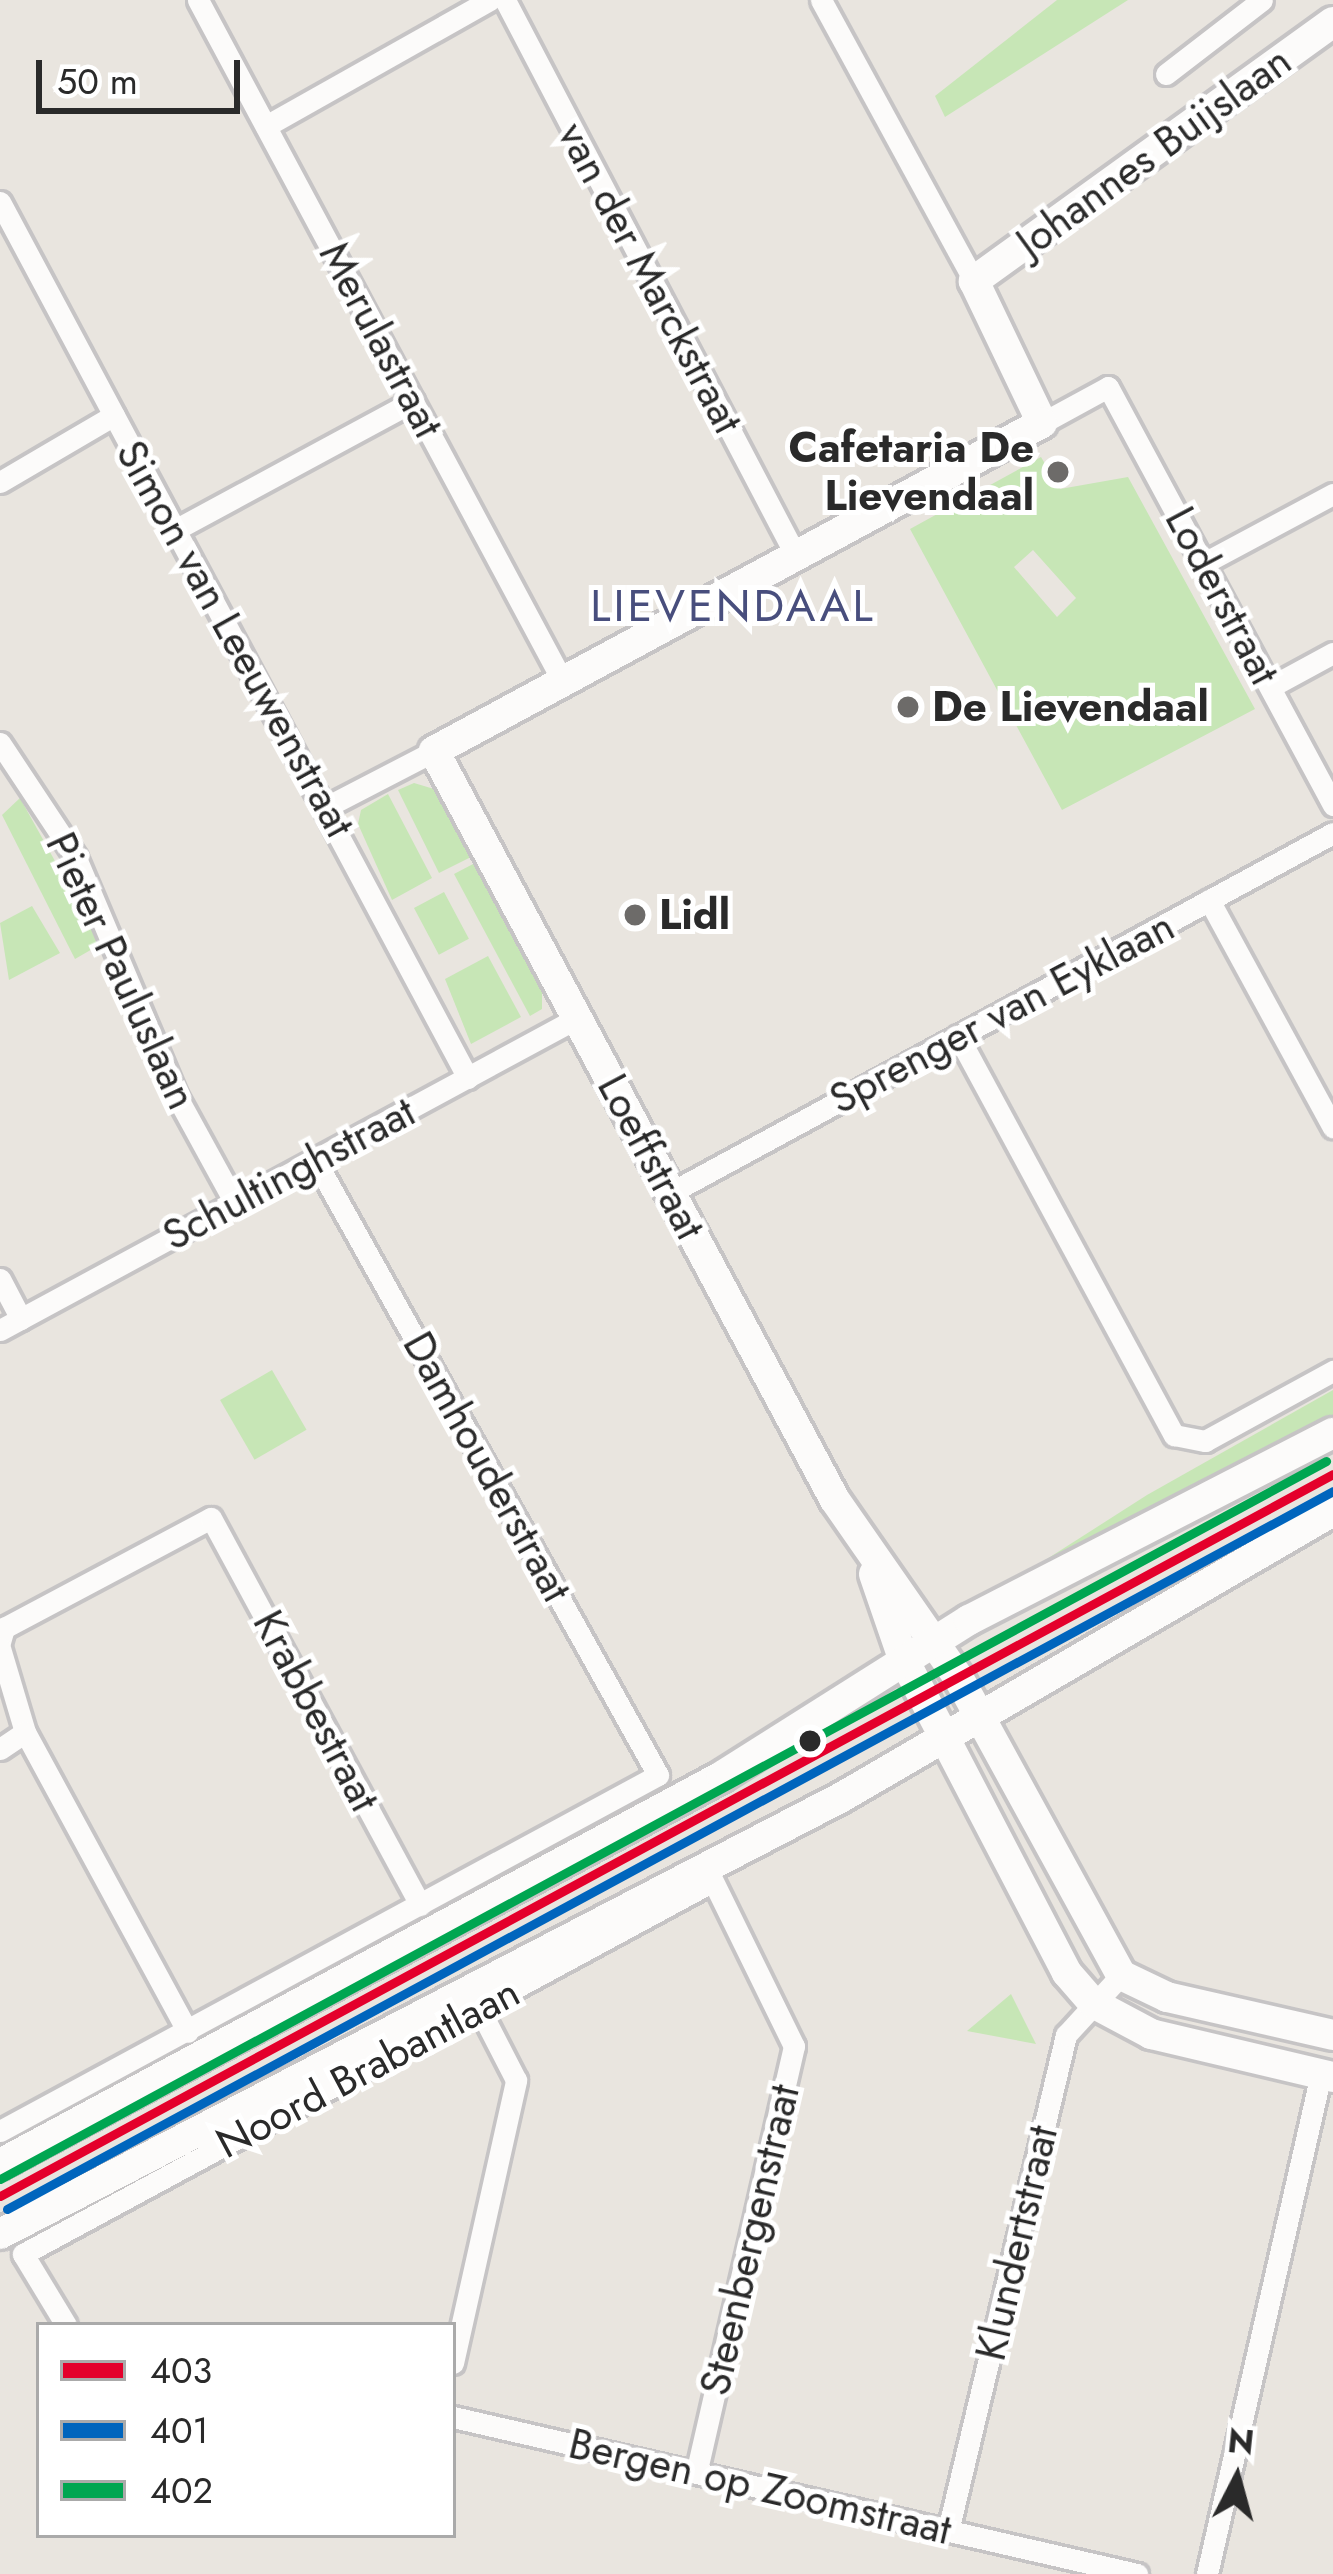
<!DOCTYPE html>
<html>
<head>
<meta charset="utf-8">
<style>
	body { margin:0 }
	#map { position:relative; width:1333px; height:2574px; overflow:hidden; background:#e9e5df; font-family:Jost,sans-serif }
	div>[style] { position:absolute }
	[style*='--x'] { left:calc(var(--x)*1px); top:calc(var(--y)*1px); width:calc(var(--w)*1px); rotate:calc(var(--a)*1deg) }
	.green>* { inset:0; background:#c7e6b6; transform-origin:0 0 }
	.roads { filter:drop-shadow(3px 0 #c6c4c5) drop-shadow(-3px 0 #c6c4c5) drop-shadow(0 3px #c6c4c5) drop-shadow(0 -3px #c6c4c5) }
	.street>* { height:21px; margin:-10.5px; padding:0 10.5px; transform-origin:10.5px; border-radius:10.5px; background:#fcfbfa }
	.secondary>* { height:30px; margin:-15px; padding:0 15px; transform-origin:15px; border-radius:15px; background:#fcfbfa }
	.bus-1>* { height:9px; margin:-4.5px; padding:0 4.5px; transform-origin:4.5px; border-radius:4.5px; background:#e4002b }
	.bus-2>* { height:9px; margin:-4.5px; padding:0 4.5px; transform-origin:4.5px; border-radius:4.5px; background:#0065bd }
	.bus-3>* { height:9px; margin:-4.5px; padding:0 4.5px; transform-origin:4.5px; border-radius:4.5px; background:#00a651 }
	.dots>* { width:33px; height:33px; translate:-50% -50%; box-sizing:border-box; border:6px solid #fff; border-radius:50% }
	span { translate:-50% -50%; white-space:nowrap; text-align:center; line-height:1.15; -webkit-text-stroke:10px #fff; paint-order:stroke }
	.street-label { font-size:42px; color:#2a2a2a }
	.poi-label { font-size:42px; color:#2a2a2a; font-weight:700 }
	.right { translate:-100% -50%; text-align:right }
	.left { translate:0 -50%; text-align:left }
	.neighbourhood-label { font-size:45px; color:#484e7d; letter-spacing:3px }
	.legend { position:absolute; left:36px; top:2322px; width:420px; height:216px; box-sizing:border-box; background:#fff; border:3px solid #aaa; margin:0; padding:15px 21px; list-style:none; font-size:36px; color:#2a2a2a }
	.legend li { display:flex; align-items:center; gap:24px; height:60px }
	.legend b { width:60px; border:3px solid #aaa }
	.north { position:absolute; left:1177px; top:2418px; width:120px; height:120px; -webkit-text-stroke:9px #fff; paint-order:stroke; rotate:6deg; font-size:33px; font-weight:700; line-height:48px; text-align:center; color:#2a2a2a }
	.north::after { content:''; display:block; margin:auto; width:42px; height:54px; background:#2a2a2a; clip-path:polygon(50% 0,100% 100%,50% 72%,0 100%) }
	.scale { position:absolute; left:36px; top:60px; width:204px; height:54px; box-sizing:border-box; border:6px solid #2a2a2a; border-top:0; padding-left:15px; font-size:36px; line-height:42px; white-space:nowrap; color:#2a2a2a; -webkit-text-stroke:9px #fff; paint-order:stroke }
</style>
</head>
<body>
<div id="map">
	<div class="green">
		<div style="clip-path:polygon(1057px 0,1128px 0,945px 117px,935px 96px)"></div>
		<div style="clip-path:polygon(evenodd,1041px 457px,1060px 489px,1128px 477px,1255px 709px,1062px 810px,910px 529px,1041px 457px,1033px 550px,1076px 598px,1057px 617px,1014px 567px,1033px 550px)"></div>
		<div style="clip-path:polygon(414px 783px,434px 789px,471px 857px,439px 873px,398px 790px)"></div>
		<div style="clip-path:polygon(388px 794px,432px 878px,392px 900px,358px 824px,361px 810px)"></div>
		<div style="clip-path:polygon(20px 798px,101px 944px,75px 959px,2px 815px)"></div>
		<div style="clip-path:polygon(475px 863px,542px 984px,542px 1009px,530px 1016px,454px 874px)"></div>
		<div style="left:444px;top:892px;width:53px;height:34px;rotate:62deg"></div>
		<div style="clip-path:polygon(32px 906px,60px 953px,9px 980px,0 923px)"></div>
		<div style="clip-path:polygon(488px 956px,521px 1017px,471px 1044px,445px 979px)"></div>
		<div style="left:272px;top:1370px;width:69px;height:60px;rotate:60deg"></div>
		<div style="clip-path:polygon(1333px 1390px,1333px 1425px,983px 1600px,1147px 1495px)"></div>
		<div style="clip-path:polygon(1011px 1994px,1036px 2044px,967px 2031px)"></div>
	</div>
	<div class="roads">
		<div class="street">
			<div style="--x:198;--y:0;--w:774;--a:61.84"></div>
			<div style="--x:505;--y:0;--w:628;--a:62.37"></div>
			<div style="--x:821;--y:0;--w:320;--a:61.4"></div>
			<div style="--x:1166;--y:74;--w:121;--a:-37.6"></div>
			<div style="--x:266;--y:126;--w:257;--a:-29.4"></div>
			<div style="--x:0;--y:202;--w:993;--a:61.89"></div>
			<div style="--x:1042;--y:423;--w:75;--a:-28.6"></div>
			<div style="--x:1108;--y:387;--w:475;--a:61.7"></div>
			<div style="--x:0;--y:482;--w:132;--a:-30.4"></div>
			<div style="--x:173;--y:531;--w:273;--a:-28.4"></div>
			<div style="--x:1206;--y:562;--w:144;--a:-28.2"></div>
			<div style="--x:1274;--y:685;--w:67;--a:-28.5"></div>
			<div style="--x:0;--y:743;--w:138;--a:56.5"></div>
			<div style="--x:76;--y:858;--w:259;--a:67.1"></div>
			<div style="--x:177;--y:1097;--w:121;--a:61.3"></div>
			<div style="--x:328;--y:806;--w:119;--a:-27.4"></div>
			<div style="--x:1209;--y:900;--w:259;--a:61.4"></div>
			<div style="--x:958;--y:1036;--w:454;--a:61.6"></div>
			<div style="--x:1174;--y:1435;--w:32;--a:11"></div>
			<div style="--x:1205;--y:1441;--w:146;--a:-28.7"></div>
			<div style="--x:670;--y:1193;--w:754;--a:-28.5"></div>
			<div style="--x:0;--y:1279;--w:45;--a:62.3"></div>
			<div style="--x:0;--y:1330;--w:656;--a:-28.4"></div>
			<div style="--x:0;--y:1642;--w:15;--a:-74"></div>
			<div style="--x:4;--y:1628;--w:234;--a:-28"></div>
			<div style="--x:211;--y:1518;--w:440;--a:61.6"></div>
			<div style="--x:0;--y:1648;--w:88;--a:73.4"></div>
			<div style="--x:25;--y:1732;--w:341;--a:61.5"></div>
			<div style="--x:0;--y:1749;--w:30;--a:-34"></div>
			<div style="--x:0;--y:2131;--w:748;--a:-28.41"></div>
			<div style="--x:658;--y:1775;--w:704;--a:-119.15"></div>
			<div style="--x:66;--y:2325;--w:83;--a:-121.2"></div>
			<div style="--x:23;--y:2254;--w:784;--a:-28.39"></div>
			<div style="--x:713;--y:1881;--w:184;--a:63.9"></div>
			<div style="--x:794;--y:2046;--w:438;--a:102.9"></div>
			<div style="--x:453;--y:2363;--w:290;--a:-77.4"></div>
			<div style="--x:516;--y:2080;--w:81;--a:-117.2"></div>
			<div style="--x:453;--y:2417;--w:702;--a:12.93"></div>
			<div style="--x:948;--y:2531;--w:510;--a:-76.62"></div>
			<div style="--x:1066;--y:2035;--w:81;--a:-47.5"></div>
			<div style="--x:1207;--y:2574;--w:513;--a:-77.16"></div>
		</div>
		<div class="secondary">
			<div style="--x:1333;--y:22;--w:443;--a:144.2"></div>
			<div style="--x:974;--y:281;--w:157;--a:64.4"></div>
			<div style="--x:1042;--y:423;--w:691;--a:151.65"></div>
			<div style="--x:434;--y:751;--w:850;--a:61.84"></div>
			<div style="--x:835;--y:1500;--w:216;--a:55.2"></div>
			<div style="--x:958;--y:1677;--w:340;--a:61.3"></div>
			<div style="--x:1121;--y:1975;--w:51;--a:25.6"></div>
			<div style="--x:1167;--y:1997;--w:170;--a:12.9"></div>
			<div style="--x:874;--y:1574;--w:89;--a:71"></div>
			<div style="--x:903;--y:1658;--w:355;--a:62.5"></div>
			<div style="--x:1067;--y:1973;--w:40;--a:49"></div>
			<div style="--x:1093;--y:2003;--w:66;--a:28.1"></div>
			<div style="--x:1151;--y:2034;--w:187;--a:13.3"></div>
			<div style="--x:0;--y:2164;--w:820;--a:-28.25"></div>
			<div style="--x:722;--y:1776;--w:292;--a:-32.3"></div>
			<div style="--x:969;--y:1620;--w:409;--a:-27.2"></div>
			<div style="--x:0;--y:2234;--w:949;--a:-27.43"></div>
			<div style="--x:842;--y:1797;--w:568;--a:-30.22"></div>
		</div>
	</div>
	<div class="bus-1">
		<div style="--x:0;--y:2196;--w:1516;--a:-28.44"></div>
	</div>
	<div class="bus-2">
		<div style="--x:7;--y:2209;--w:1508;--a:-28.43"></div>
	</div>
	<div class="bus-3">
		<div style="--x:0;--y:2179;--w:1508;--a:-28.43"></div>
	</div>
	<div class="dots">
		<div style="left:1058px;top:472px;background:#6d6b69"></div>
		<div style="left:908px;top:707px;background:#6d6b69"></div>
		<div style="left:635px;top:915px;background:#6d6b69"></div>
		<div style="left:810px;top:1741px;background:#2a2a2a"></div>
	</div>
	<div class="street-label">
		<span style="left:1154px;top:152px;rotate:-36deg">Johannes Buijslaan</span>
		<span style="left:650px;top:278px;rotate:62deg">van der Marckstraat</span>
		<span style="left:381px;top:340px;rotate:62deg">Merulastraat</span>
		<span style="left:1222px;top:596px;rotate:62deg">Loderstraat</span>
		<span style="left:235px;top:639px;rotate:61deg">Simon van Leeuwenstraat</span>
		<span style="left:121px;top:971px;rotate:65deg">Pieter Pauluslaan</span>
		<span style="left:1002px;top:1013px;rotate:-28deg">Sprenger van Eyklaan</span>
		<span style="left:651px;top:1157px;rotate:62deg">Loeffstraat</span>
		<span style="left:289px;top:1174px;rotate:-28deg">Schultinghstraat</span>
		<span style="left:487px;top:1467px;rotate:61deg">Damhouderstraat</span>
		<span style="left:316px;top:1711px;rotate:62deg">Krabbestraat</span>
		<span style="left:368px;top:2068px;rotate:-28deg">Noord Brabantlaan</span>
		<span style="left:750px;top:2240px;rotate:-77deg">Steenbergenstraat</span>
		<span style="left:1017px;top:2243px;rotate:-77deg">Klundertstraat</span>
		<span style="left:760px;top:2487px;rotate:13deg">Bergen op Zoomstraat</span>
	</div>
	<div class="poi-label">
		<span class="right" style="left:1034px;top:472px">Cafetaria De<br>Lievendaal</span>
		<span class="left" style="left:932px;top:707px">De Lievendaal</span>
		<span class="left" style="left:659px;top:915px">Lidl</span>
	</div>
	<div class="neighbourhood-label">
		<span style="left:733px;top:606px">LIEVENDAAL</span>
	</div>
	<ul class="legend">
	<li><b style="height:15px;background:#e4002b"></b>403</li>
	<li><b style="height:15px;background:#0065bd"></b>401</li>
	<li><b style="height:15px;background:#00a651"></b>402</li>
	</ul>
	<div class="north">N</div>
	<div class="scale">50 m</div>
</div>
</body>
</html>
